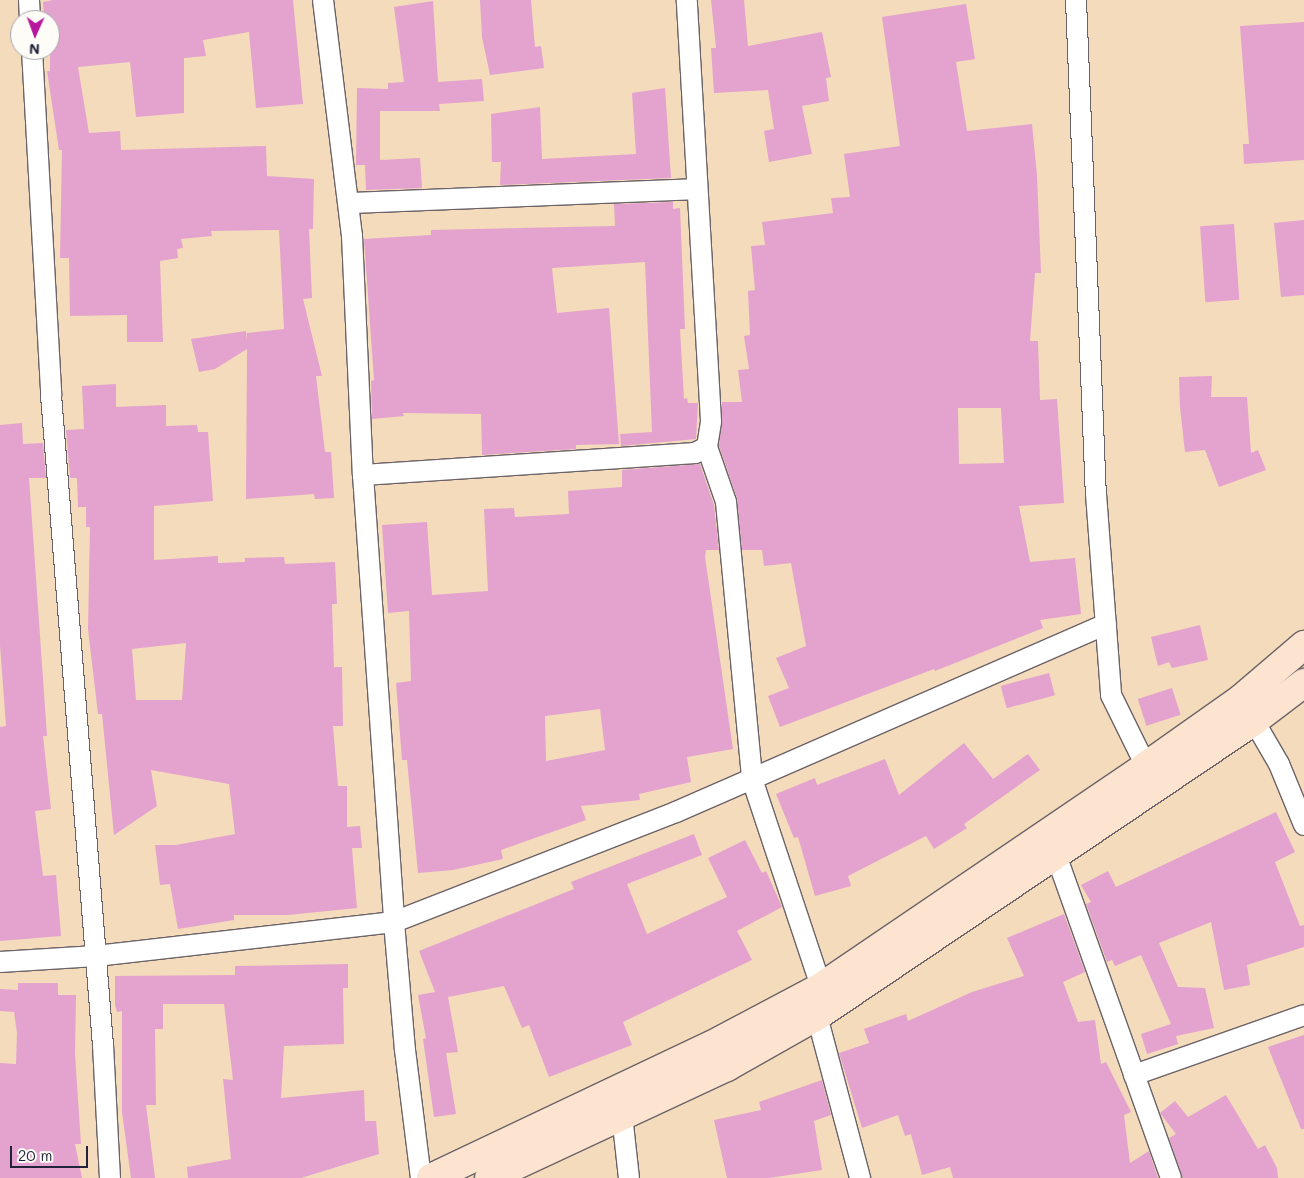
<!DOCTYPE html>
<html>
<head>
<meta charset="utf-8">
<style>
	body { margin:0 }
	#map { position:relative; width:1304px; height:1178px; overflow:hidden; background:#f3dbbb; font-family:Mali,sans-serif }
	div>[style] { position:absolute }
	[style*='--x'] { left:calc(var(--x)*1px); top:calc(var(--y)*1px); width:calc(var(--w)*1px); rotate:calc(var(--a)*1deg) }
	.building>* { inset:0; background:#e4a2ce; transform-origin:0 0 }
	.roads { filter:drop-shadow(1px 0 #6b6368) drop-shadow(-1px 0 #6b6368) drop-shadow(0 1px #6b6368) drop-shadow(0 -1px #6b6368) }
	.street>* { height:20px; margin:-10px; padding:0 10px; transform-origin:10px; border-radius:10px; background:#fff }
	.secondary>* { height:28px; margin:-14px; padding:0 14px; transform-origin:14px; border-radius:14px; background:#fde4d0 }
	span { translate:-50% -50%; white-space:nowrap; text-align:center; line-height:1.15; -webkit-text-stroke:4px #fdfcf7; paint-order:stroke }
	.north { position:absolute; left:10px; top:10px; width:50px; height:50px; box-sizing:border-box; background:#fdfcf7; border:1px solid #a5a5ac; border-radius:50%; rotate:182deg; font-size:14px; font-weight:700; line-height:20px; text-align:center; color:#22223b }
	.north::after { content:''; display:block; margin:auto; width:18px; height:22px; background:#b5179e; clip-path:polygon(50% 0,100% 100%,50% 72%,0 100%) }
	.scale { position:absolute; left:10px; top:1146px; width:78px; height:22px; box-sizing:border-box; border:2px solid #22223b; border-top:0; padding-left:6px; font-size:15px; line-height:18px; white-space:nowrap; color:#22223b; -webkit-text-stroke:4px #fdfcf7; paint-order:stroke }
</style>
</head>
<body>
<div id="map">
	<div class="building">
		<div style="clip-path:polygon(53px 0,293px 0,303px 104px,256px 108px,249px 32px,203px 40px,206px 56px,184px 58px,184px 113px,136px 117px,130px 62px,78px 67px,89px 133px,120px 131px,121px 150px,266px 146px,267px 176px,314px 179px,313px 229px,309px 229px,312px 298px,303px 299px,322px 376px,316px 376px,325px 452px,331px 452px,334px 498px,315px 499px,314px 494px,246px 499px,247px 349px,215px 369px,199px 372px,191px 339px,246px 331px,247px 341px,247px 333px,284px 329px,279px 230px,211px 231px,212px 236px,181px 239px,183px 248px,177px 249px,178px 258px,160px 261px,163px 342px,127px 342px,127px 315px,70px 316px,69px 258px,60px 258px,62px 150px,59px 150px,47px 71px,50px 71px,50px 20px,44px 20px,43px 2px)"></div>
		<div style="clip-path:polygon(480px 0,531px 0,535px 47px,541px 46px,544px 68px,490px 75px,482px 37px)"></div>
		<div style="clip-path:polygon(711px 0,744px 0,748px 46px,822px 32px,831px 77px,826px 78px,829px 101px,802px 106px,812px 154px,769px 162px,764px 131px,774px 129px,768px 90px,714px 93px,711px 48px,716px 48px)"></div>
		<div style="clip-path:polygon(433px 1px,438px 82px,482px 79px,484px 101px,439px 104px,440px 111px,380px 111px,380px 160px,420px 158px,422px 188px,366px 190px,365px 165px,356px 165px,357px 88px,388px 89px,388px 83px,404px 82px,394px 7px)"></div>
		<div style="clip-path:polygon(evenodd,966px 4px,975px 59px,956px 62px,967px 131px,1032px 124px,1037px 175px,1041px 273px,1035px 273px,1030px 341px,1038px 341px,1040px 400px,1057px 399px,1064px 503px,1019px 506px,1030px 562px,1075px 558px,1081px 614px,1040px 620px,1043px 628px,935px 671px,934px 669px,780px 727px,768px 696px,789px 688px,776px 658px,806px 646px,791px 563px,764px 566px,762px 550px,742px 550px,737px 498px,719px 446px,722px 402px,742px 402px,738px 370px,749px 369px,744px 336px,750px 335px,748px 291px,755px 290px,751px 246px,765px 245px,762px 222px,833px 213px,831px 198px,850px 197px,844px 154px,900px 146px,882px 17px,966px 4px,958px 408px,1001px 408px,1004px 463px,959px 464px,958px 408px)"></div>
		<div style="clip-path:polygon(1304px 22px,1304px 160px,1244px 164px,1243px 144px,1249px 144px,1240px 26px)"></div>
		<div style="clip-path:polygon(665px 88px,671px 178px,500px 185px,501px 162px,492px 162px,491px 114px,540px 107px,542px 159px,636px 154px,632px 93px)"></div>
		<div style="clip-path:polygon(673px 202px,673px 209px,680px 208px,685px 329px,680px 329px,684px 399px,687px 398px,688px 403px,698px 403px,696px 439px,621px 446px,620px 434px,652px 432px,645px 262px,552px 268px,557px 313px,609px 308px,619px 444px,576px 445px,576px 449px,482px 455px,481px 414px,403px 413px,404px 416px,372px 419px,371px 381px,374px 380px,364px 239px,431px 235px,431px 230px,615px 226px,614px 204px)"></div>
		<div style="clip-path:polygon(1304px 220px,1304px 295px,1281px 297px,1274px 223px)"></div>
		<div style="left:1234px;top:224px;width:76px;height:34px;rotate:86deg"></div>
		<div style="clip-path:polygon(1212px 376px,1211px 397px,1247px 397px,1251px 453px,1258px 450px,1266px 470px,1219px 487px,1205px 450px,1185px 452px,1180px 407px,1179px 377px)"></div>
		<div style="clip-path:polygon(evenodd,116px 384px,116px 407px,166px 405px,166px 426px,197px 425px,198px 432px,208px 432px,213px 501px,154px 506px,154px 560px,218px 556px,218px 563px,245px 562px,245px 558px,284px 557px,285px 564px,335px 562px,337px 604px,332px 604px,334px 667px,342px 667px,343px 726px,333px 726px,338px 786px,347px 786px,347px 827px,360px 826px,362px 848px,352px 848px,357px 908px,288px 915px,234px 915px,234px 920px,178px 929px,170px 884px,160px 885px,155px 845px,176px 845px,235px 834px,229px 784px,151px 770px,157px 806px,114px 835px,102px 714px,98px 714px,88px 629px,90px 527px,86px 527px,86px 507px,78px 507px,77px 478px,70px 478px,66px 430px,84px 429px,82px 386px,116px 384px,186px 643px,182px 700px,136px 700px,132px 649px,186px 643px)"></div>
		<div style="clip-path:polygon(22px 423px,23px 444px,43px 443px,46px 478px,29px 478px,47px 736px,43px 736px,51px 809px,35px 811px,43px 876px,56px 875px,61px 936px,0 941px,0 727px,6px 726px,0 645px,0 425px)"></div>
		<div style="clip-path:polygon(evenodd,700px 464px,714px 505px,719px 550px,706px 550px,705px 557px,733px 749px,687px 757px,691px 782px,639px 794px,640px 800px,581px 806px,586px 820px,501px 850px,503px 859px,453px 870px,418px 873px,407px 760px,402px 760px,396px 683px,411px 681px,409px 611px,388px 613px,382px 525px,427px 522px,432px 595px,488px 591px,484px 509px,514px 508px,515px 517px,569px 514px,568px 491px,622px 487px,622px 470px,700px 464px,600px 709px,605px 750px,546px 761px,545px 716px,600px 709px)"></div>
		<div style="clip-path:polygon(1200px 625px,1208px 660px,1172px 668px,1169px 662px,1158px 666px,1151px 637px)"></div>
		<div style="left:1049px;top:673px;width:23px;height:50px;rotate:75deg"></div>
		<div style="left:1172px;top:688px;width:28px;height:36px;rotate:72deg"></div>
		<div style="clip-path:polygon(964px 743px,993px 779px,1028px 754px,1040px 770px,964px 824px,967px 828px,934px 849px,926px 836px,848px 876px,851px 886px,815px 896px,798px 837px,794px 838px,776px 794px,815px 778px,817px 785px,885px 759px,899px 795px)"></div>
		<div style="clip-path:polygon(1276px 812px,1295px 852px,1275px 862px,1300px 926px,1304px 925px,1304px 947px,1247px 965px,1250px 985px,1224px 990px,1211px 922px,1159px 943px,1178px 987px,1205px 988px,1214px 1028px,1176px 1036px,1178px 1044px,1147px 1054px,1141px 1034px,1171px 1024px,1141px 955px,1115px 966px,1112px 960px,1107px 962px,1086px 904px,1091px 902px,1081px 885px,1108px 871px,1116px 887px)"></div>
		<div style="clip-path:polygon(694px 834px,702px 855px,627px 884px,647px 934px,727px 897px,708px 858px,745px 840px,762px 873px,766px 871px,782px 907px,737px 931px,752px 960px,623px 1022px,632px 1045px,549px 1077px,529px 1025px,522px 1028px,504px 986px,448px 997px,458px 1052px,446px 1053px,456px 1114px,434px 1117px,423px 1039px,426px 1038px,418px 995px,435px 992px,419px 951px,574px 889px,571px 882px)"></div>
		<div style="clip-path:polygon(1064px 914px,1085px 972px,1063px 982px,1078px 1022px,1095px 1020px,1101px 1064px,1106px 1062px,1131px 1112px,1124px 1115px,1130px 1163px,1149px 1151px,1158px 1178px,953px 1178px,950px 1167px,922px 1175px,911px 1134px,905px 1136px,898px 1115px,862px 1128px,839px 1053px,869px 1043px,864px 1029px,906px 1014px,908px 1021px,972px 992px,1024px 976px,1007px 938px)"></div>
		<div style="clip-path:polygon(348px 964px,348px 988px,343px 988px,344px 1044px,284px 1046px,281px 1098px,364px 1090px,365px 1121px,376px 1121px,379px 1154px,301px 1178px,188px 1178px,187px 1167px,231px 1159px,223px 1079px,233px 1080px,224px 1004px,163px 1004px,163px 1029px,155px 1029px,156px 1105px,146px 1105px,155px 1178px,131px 1178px,122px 1112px,122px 1011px,117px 1012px,115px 1005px,115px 976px,235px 975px,235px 966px)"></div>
		<div style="clip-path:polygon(18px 983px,58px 983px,58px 995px,76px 995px,75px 1054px,81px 1144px,75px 1144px,82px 1178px,0 1178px,0 1063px,16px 1064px,17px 1033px,14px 1012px,0 1011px,0 989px,18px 990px)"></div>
		<div style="clip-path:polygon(1304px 1035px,1304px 1129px,1301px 1129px,1268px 1047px)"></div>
		<div style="clip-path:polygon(822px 1080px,831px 1115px,814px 1121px,822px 1170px,769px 1178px,727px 1178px,714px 1120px,761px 1110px,759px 1102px)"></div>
		<div style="clip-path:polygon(1226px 1095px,1258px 1149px,1265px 1145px,1277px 1168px,1278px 1178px,1183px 1178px,1169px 1138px,1176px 1134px,1160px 1113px,1175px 1101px,1188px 1117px)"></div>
	</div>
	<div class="roads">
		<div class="street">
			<div style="--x:29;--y:0;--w:20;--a:87"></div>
			<div style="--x:323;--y:0;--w:238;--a:83"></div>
			<div style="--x:352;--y:236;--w:239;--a:87.4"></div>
			<div style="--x:363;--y:475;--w:448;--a:86"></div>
			<div style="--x:394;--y:922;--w:128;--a:85.1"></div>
			<div style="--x:405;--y:1050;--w:129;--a:82.9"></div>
			<div style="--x:1076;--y:0;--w:494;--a:87.7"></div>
			<div style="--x:1096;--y:494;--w:202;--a:85.7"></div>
			<div style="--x:1111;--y:695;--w:79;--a:63.8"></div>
			<div style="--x:32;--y:50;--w:346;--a:86.8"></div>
			<div style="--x:51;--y:395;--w:652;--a:85.43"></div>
			<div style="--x:103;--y:1045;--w:133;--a:87"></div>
			<div style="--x:349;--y:203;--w:347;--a:-2.3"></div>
			<div style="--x:707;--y:447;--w:58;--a:70.9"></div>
			<div style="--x:726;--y:502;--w:278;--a:84.6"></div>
			<div style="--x:752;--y:779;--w:219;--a:71.6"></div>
			<div style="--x:363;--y:475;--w:333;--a:-3.8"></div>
			<div style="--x:695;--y:453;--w:13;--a:-27"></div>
			<div style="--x:707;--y:447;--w:26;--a:-81"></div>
			<div style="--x:711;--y:421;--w:422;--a:-93.3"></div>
			<div style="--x:1254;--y:721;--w:50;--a:59.8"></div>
			<div style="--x:1279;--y:764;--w:66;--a:67.7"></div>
			<div style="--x:1056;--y:855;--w:343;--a:70.4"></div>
			<div style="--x:0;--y:962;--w:96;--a:-3.6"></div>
			<div style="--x:96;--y:956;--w:300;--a:-6.5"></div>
			<div style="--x:394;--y:922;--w:303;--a:-21.3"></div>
			<div style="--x:676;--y:812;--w:469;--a:-23.6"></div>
			<div style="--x:817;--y:1016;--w:168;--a:75.1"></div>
			<div style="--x:1134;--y:1075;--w:180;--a:-19.4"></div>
			<div style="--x:622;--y:1115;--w:63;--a:83.7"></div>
		</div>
		<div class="secondary">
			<div style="--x:431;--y:1178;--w:321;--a:-25.4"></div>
			<div style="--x:721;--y:1040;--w:113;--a:-27.9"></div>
			<div style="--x:821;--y:987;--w:393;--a:-34.2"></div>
			<div style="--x:1146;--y:766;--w:118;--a:-35.3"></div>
			<div style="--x:1242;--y:698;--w:82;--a:-40.5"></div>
			<div style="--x:489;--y:1178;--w:263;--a:-25"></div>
			<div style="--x:727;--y:1067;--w:103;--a:-29.5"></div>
			<div style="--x:817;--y:1016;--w:527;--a:-34.02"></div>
			<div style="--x:1254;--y:721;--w:63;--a:-37.2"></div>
		</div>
	</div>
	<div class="north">N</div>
	<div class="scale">20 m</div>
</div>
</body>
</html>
